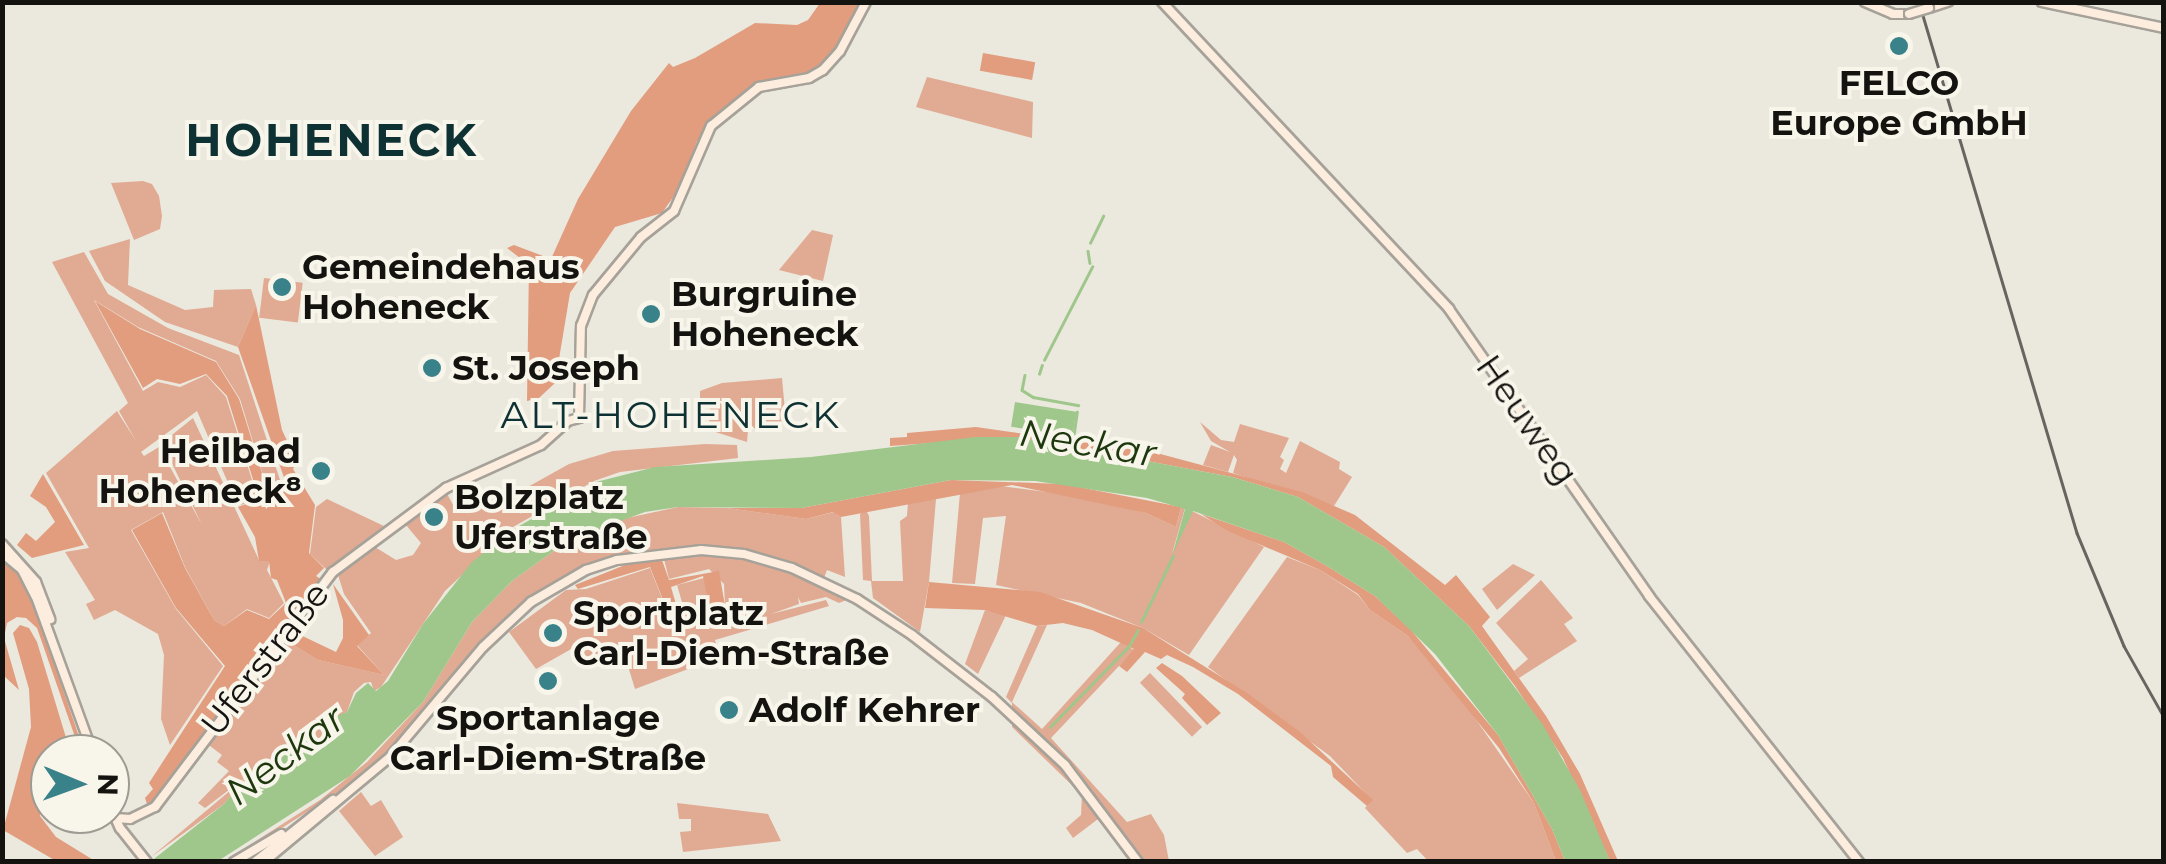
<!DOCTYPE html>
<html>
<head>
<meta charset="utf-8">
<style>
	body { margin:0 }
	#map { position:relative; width:2166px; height:864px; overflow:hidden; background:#ebe8de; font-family:Montserrat,sans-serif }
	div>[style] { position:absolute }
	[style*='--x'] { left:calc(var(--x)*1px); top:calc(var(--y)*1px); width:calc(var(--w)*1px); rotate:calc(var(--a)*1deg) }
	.green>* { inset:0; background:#e1aa92; transform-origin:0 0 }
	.forest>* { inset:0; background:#e29c7e; transform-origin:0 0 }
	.water>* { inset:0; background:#9fc78b; transform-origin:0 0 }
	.stream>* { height:2.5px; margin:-1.25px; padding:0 1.25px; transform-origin:1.25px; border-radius:1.25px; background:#9fc78b }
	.roads { filter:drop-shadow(2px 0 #a6a299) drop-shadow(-2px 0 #a6a299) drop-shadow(0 2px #a6a299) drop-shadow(0 -2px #a6a299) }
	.secondary>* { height:8px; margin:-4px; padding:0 4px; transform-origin:4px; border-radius:4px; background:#fcedde }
	.rail>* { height:2.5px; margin:-1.25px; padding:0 1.25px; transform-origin:1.25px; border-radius:1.25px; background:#676560 }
	.bridges { filter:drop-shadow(2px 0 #a6a299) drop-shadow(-2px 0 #a6a299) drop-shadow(0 2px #a6a299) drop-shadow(0 -2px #a6a299) }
	.secondary-bridge>* { height:8px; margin:-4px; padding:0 4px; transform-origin:4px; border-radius:4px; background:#fcedde }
	.dots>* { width:28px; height:28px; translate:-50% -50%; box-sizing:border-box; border:5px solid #f8f5eb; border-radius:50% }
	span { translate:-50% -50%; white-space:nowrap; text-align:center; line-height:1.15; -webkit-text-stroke:8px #f8f5eb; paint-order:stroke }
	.poi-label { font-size:35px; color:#141310; font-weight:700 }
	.left { translate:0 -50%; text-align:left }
	.right { translate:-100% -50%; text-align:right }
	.street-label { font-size:35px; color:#141310 }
	.neighbourhood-label { font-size:38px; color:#0e3134; letter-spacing:2.5px }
	.water-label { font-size:38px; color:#1e380e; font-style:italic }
	.district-label { font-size:45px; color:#0e3134; font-weight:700; letter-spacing:2.5px }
	.frame { position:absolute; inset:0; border:5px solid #141310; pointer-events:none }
	.north { position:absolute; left:30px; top:734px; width:100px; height:100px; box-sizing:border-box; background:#f8f5eb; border:2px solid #9d9b93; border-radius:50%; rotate:91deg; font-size:28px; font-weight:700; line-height:40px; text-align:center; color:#141310 }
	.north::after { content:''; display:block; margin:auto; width:35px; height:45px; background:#3a8289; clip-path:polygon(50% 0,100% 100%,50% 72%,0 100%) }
</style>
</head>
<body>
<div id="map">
	<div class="green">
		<div style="clip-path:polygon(927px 77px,1033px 102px,1032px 138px,916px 107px)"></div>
		<div style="clip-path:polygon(143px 181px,152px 184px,159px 196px,162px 216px,160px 229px,134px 240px,111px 183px)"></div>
		<div style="clip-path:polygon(812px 230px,833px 235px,823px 281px,779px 270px)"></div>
		<div style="clip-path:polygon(130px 239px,128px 285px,185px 310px,213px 307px,214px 290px,251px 289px,256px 305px,238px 347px,165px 322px,105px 281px,89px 251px)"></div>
		<div style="clip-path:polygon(84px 252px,108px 294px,168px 328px,239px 355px,281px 483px,264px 478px,240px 399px,216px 361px,138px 327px,94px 300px,143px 391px,158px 382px,180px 387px,206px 375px,226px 397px,258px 499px,238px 506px,197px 411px,141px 452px,144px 456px,159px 447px,202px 525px,162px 443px,193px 418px,259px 560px,270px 561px,267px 570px,284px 603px,269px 618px,247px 609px,224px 626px,214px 620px,185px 567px,163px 512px,131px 530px,176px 609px,223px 666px,170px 745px,161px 719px,164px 655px,158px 634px,115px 610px,94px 620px,86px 604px,95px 600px,65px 552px,89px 548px,46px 473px,117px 411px,136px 441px,119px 411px,128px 403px,52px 262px)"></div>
		<div style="left:264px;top:278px;width:39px;height:40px;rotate:7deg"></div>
		<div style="clip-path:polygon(782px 378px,786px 422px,748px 430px,747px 442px,709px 430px,710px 400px,700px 403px,700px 391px,722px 383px)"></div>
		<div style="clip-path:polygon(1200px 422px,1221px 440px,1234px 442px,1240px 424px,1289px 438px,1280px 457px,1284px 460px,1280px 469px,1286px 473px,1300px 441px,1340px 462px,1339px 469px,1352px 477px,1334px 506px,1233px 473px,1237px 460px,1234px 455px,1228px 472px,1203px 465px,1211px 445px,1230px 452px,1211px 441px)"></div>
		<div style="clip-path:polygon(705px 444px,737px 445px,738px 458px,620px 472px,594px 481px,513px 527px,445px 591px,381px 687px,374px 691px,371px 682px,364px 683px,354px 692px,347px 712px,322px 725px,322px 742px,312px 746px,306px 738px,296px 738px,267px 771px,238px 787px,224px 804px,151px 857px,250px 774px,205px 808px,198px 803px,229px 771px,217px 762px,222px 755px,206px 743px,285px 640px,318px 660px,384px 675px,357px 645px,371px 633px,344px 594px,338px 575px,375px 547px,396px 560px,413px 555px,421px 543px,406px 525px,446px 492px,456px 510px,480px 496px,499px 503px,569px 464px,613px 451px)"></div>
		<div style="clip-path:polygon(992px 485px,1078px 496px,1146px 513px,1176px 527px,1181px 507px,1185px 508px,1172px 554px,1190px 510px,1264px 547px,1189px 655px,1143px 628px,1081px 603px,996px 585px,1006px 516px,983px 518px,975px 584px,952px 583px,960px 493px)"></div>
		<div style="clip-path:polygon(327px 499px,386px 527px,328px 571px,310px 554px,316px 507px)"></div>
		<div style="clip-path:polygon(936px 499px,929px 582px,920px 632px,873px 598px,871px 581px,863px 580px,860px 514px,866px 510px,869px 516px,872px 581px,903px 581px,900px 521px,907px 516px,908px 503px)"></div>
		<div style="clip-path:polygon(678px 507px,727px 508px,806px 519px,834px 512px,841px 517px,845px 577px,827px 570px,824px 578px,750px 552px,710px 547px,642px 551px,582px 569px,523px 604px,475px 649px,419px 721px,354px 782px,230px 861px,223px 862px,320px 800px,367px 762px,423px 702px,472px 622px,512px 581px,569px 540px,618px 520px)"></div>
		<div style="clip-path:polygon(699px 553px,761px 561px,849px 599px,839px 603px,826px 597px,801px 603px,798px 597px,799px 604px,771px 614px,826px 600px,829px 606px,715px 640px,720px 657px,635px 689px,624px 653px,591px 667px,580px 644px,536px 669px,509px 632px,566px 590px,586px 589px,650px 568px,669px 616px,684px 609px,677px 585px,704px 578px,711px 602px,706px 605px,708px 612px,732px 605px,725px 606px,724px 584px,709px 569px,669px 579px,664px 559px,655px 556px)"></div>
		<div style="clip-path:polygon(1287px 557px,1320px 570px,1358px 595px,1370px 610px,1408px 636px,1452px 685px,1534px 803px,1556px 861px,1428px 861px,1417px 849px,1407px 853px,1365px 808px,1372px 800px,1330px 756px,1208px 667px)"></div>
		<div style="clip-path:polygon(1513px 564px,1535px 575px,1497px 610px,1482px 589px)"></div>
		<div style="clip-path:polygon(1541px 580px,1573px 618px,1564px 624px,1577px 641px,1519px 678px,1514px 671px,1528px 659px,1496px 623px)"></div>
		<div style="clip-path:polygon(985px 610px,1006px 615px,978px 674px,965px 664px)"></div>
		<div style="clip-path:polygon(1047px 625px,1012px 702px,1042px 729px,1121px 642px,1134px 650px,1051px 738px,1127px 822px,1151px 814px,1164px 835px,1169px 861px,1129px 861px,1098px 819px,1073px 838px,1066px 828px,1081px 815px,1082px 795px,1012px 727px,1012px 703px,1006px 697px,1037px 626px)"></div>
		<div style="left:1150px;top:673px;width:75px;height:14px;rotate:46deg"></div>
		<div style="clip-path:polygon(361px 792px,371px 806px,381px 800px,403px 837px,375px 856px,339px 811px)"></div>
		<div style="clip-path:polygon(677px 803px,768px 814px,781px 841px,683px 852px,680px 832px,691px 831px,691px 819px,679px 819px)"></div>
	</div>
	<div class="forest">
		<div style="clip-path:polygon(820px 3px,862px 3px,839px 49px,823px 68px,806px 77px,781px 77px,733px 103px,697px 141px,681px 186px,662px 213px,615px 227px,570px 293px,555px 383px,539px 398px,527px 401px,529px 265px,507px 248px,514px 245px,551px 259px,578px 199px,631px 111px,669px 63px,673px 67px,695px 58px,755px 23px,797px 25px,808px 20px)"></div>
		<div style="left:983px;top:53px;width:53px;height:18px;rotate:10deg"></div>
		<div style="clip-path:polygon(95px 301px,140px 329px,216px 362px,239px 399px,264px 479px,287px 486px,238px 347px,256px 305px,282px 430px,297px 462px,293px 469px,315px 505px,309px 553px,324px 568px,316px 576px,324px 581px,148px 807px,145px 798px,153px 789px,149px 783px,225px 666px,176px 608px,132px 530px,162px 513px,185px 568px,214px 620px,224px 626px,247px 610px,269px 619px,286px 603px,277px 580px,271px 578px,269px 561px,259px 561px,255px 537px,238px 507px,259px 499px,227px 396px,206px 374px,180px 384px,157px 379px,143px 388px)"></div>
		<div style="clip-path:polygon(976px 427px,1153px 452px,1302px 492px,1355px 515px,1445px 585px,1456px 575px,1490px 617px,1482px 626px,1546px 716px,1580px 774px,1618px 861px,1610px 861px,1563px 758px,1515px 686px,1469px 626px,1384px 547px,1298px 497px,1232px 477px,1019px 437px,890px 446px,890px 438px,907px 437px,907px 433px)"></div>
		<div style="clip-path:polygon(43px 474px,84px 545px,32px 558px,17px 545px,26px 533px,36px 541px,55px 522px,46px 507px,30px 496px)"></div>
		<div style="clip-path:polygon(951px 480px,1063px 484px,1181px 507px,1176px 527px,1146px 513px,1012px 485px,841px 517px,833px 512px,806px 519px,727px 508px,801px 508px)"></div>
		<div style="clip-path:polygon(1201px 514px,1284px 542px,1327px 566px,1375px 596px,1411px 630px,1498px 735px,1552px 829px,1565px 861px,1556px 861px,1534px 803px,1499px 748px,1408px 636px,1370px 610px,1358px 594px,1320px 570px,1228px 531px)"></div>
		<div style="clip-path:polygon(2px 557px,24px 576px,85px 754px,81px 754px,37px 628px,26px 618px,17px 617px,7px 623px,4px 638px,19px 690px,3px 675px)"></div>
		<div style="clip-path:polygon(662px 560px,669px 580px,719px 571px,725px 606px,710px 610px,703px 576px,671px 587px,678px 611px,669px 615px,650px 567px,578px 589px,575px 585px,630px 563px)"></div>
		<div style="clip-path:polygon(929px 582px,1040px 592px,1143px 628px,1247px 693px,1300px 732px,1373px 800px,1367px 806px,1333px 777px,1331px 766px,1238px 694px,1193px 667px,1167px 655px,1161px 659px,1145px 652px,1127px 672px,1119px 666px,1134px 649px,1092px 630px,1063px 623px,1037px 626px,985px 610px,925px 608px)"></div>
		<div style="clip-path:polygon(333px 584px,369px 635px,357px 646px,384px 675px,318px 660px,285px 640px,292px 631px,336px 652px,343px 638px,343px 620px)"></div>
		<div style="clip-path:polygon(20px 625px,29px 628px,37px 642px,71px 754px,50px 754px,50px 798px,42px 801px,40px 816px,56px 837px,95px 861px,56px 861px,3px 830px,31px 727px,29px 689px,13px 633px)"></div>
		<div style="clip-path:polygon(1162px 663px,1182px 676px,1221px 713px,1207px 725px,1182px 698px,1185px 694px,1156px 668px)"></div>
	</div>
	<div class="water">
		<div style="left:1015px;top:402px;width:62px;height:25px;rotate:9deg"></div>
		<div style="clip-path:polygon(976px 437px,1019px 437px,1232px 477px,1298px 497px,1384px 547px,1469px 626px,1543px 725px,1580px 790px,1610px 861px,1565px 861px,1552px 829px,1498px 735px,1435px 654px,1375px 596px,1327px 566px,1284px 542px,1193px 511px,1172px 556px,1185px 509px,1147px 498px,1035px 481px,951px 480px,801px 508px,678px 507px,645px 512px,569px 540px,512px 581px,472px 622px,423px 702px,350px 776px,218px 861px,150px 862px,224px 804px,238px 787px,267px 771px,296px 738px,302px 736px,312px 746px,321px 742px,324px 721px,347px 712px,356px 693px,368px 683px,376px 691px,388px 681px,423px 624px,472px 562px,514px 529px,596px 482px,655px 467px,811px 457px)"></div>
	</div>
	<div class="stream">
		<div style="--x:1090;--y:243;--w:30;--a:-64"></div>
		<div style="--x:1088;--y:251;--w:12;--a:81"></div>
		<div style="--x:1044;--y:360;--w:105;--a:-62.7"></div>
		<div style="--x:1039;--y:374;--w:9;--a:-72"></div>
		<div style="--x:1025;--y:375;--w:15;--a:101"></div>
		<div style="--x:1022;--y:390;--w:13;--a:32"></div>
		<div style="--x:1033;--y:397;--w:46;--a:10.1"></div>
		<div style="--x:1073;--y:439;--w:27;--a:-82"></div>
		<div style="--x:1141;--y:622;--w:73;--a:-64.1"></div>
		<div style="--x:1050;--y:727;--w:113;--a:-45.7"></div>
		<div style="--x:1129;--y:646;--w:18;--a:-61"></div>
	</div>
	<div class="roads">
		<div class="secondary">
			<div style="--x:1162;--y:2;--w:420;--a:46.9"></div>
			<div style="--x:1449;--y:309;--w:350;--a:55.1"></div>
			<div style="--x:1649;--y:596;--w:339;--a:51.7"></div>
			<div style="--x:1865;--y:2;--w:30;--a:23"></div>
			<div style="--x:1893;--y:14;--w:16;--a:0"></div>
			<div style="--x:2042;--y:2;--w:125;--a:12"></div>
			<div style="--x:1929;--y:8;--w:20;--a:-18"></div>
			<div style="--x:2;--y:544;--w:51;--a:48.2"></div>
			<div style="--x:36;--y:582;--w:40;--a:69"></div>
			<div style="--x:2;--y:553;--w:26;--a:40"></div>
			<div style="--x:22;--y:570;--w:30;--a:63"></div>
			<div style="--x:36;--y:597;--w:167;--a:70"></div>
			<div style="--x:110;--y:806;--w:24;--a:66"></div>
			<div style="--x:120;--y:828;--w:43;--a:51.5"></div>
			<div style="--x:115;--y:818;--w:15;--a:4"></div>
			<div style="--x:130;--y:819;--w:28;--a:-26"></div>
			<div style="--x:155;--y:807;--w:295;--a:-52.9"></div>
			<div style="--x:333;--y:572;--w:141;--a:-36.6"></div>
			<div style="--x:446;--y:488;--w:104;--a:-24.4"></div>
			<div style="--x:541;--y:445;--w:36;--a:-42"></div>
			<div style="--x:568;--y:421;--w:11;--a:-15"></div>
			<div style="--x:579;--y:418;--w:92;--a:-88.8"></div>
			<div style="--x:581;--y:326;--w:33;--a:-69"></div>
			<div style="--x:593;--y:295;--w:75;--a:-50.4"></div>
			<div style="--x:641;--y:237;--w:42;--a:-38.2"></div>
			<div style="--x:674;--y:211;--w:93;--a:-66.5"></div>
			<div style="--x:711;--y:126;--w:62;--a:-39.1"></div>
			<div style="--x:759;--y:87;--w:51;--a:-10.2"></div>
			<div style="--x:809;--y:78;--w:16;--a:-30"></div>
			<div style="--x:823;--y:70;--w:25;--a:-48"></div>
			<div style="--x:840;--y:51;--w:55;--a:-62"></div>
			<div style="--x:234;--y:862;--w:55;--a:-30.8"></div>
			<div style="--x:255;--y:862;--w:100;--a:-38.5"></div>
			<div style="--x:264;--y:862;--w:164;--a:-39.8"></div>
			<div style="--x:390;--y:757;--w:144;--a:-49.8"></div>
			<div style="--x:483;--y:647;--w:66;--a:-43.2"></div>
			<div style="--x:531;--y:602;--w:64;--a:-30.2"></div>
			<div style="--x:586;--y:570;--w:33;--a:-18"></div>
			<div style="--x:617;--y:560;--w:85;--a:-6.8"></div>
			<div style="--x:701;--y:550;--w:43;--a:5.3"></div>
			<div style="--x:744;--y:554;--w:50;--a:16.3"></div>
			<div style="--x:792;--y:568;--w:72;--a:25.5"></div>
			<div style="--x:857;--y:599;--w:66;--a:33.2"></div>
			<div style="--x:912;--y:635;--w:101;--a:37.8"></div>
			<div style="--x:992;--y:697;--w:100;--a:43"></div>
			<div style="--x:1065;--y:765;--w:121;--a:53"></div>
		</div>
	</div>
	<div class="rail">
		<div style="--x:1919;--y:2;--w:554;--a:73.43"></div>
		<div style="--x:2077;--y:533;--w:122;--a:67.4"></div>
		<div style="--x:2124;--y:646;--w:81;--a:60.6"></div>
	</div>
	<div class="bridges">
		<div class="secondary-bridge">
			<div style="--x:1909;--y:14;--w:21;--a:-17"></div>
		</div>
	</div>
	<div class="dots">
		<div style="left:1899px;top:46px;background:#3a8289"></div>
		<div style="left:282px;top:287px;background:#3a8289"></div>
		<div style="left:651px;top:314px;background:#3a8289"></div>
		<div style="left:432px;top:368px;background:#3a8289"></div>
		<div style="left:321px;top:471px;background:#3a8289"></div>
		<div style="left:434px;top:517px;background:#3a8289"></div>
		<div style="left:553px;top:633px;background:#3a8289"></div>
		<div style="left:548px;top:681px;background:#3a8289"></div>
		<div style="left:729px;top:710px;background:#3a8289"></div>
	</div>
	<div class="poi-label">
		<span style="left:1899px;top:103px">FELCO<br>Europe GmbH</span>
		<span class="left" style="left:302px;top:287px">Gemeindehaus<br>Hoheneck</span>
		<span class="left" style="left:671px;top:314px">Burgruine<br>Hoheneck</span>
		<span class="left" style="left:452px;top:368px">St. Joseph</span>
		<span class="right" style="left:301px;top:471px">Heilbad<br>Hoheneck⁸</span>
		<span class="left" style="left:454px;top:517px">Bolzplatz<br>Uferstraße</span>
		<span class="left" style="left:573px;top:633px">Sportplatz<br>Carl-Diem-Straße</span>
		<span class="left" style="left:749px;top:710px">Adolf Kehrer</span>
		<span style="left:548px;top:738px">Sportanlage<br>Carl-Diem-Straße</span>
	</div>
	<div class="street-label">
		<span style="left:1527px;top:420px;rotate:55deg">Heuweg</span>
		<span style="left:265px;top:659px;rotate:-52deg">Uferstraße</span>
	</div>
	<div class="neighbourhood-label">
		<span style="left:671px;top:415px">ALT-HOHENECK</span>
	</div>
	<div class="water-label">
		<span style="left:1088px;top:443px;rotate:9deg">Neckar</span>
		<span style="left:285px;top:755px;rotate:-37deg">Neckar</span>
	</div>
	<div class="district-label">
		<span style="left:332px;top:140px">HOHENECK</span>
	</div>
	<div class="frame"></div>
	<div class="north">N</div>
</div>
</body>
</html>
